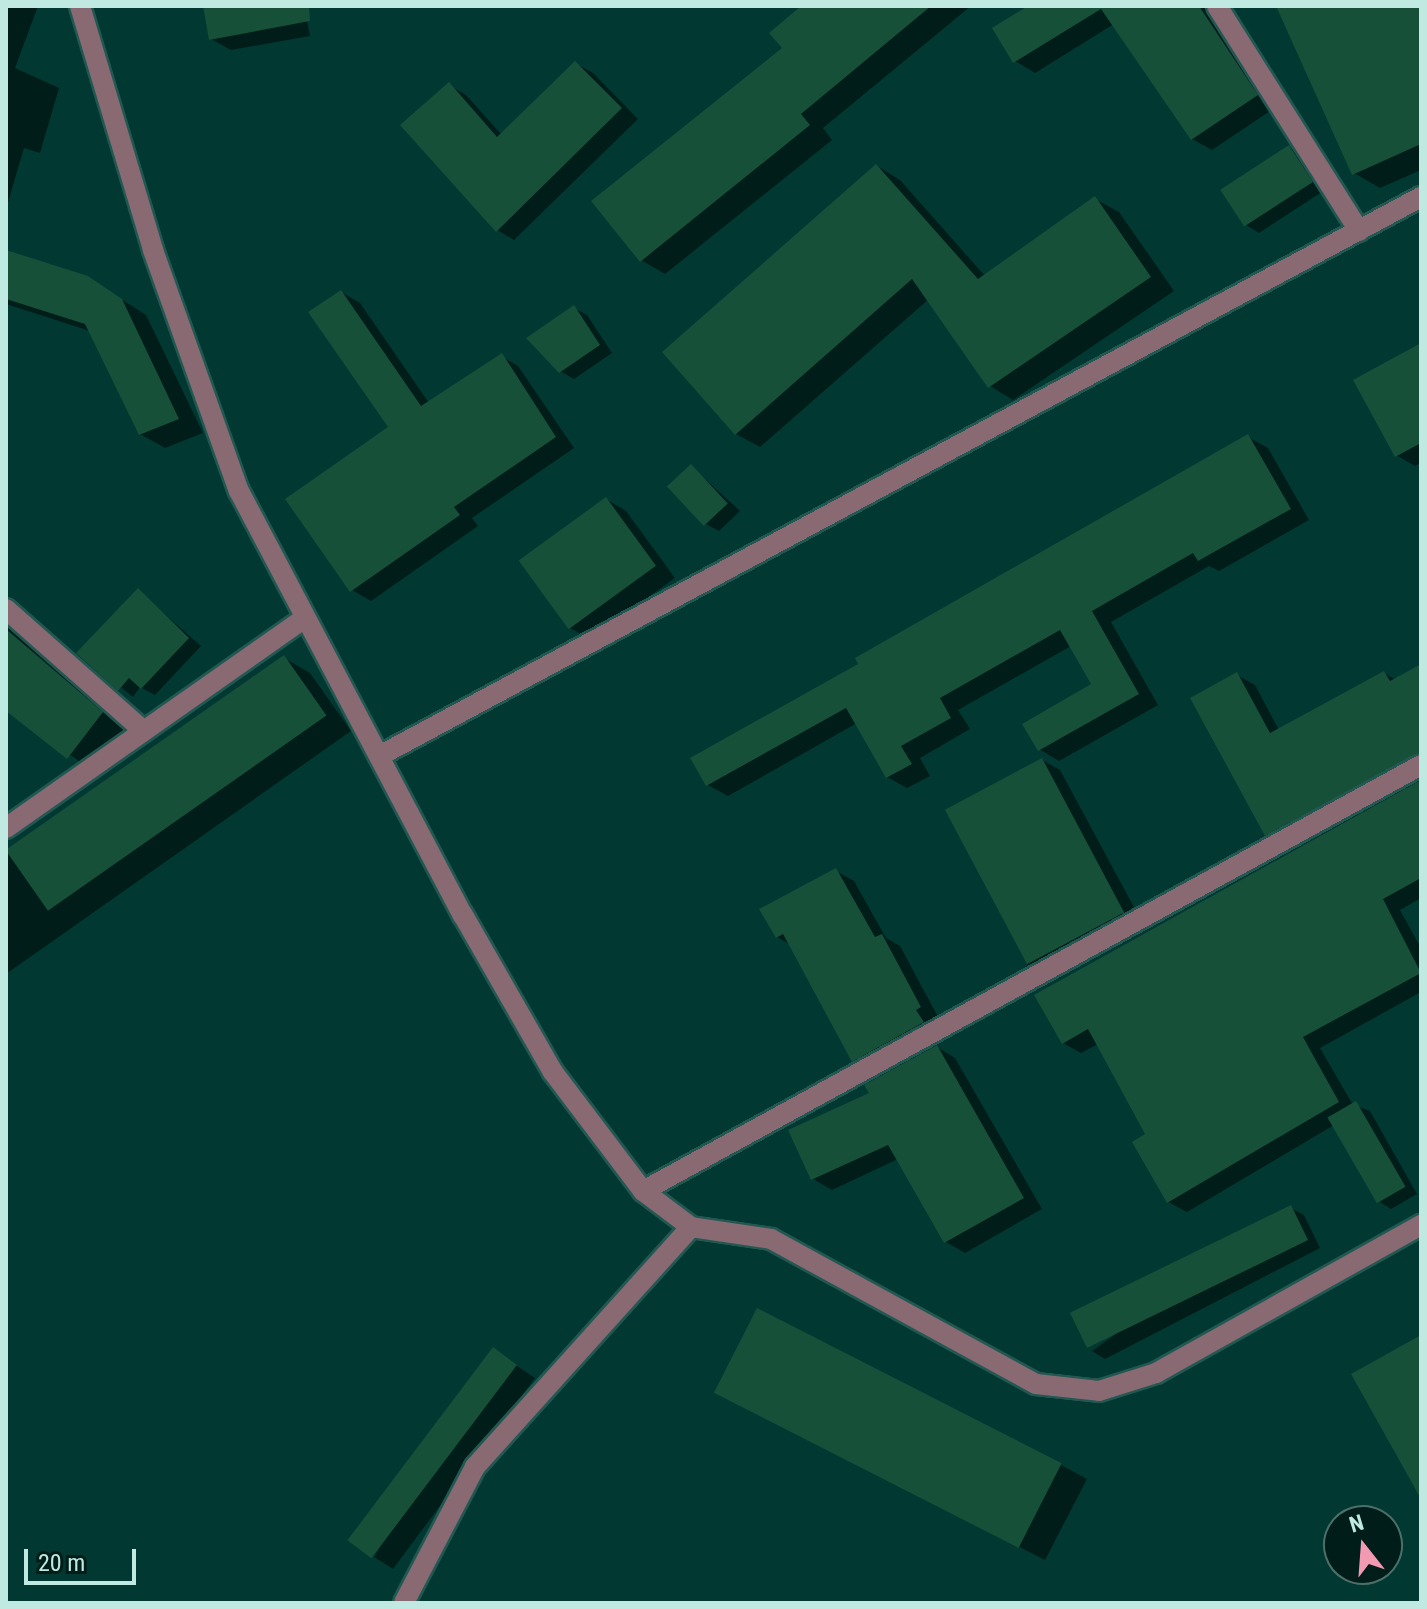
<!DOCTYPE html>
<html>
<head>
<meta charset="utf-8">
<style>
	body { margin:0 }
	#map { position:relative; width:1427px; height:1609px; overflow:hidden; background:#013832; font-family:"Roboto Condensed",sans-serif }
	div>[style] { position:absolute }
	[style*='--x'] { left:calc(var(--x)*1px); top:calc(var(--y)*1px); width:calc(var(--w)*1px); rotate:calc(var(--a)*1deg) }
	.shadow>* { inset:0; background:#0007 }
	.building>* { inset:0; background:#165038; transform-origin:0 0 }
	.roads { filter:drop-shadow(2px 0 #235852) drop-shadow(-2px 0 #235852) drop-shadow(0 2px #235852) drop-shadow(0 -2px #235852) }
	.minor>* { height:20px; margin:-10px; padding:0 10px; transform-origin:10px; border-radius:10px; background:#896a72 }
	span { translate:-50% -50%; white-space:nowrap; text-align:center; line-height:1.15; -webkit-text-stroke:7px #011d19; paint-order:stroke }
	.frame { position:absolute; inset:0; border:8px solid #bfe9e1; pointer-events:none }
	.north { position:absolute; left:1323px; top:1505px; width:80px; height:80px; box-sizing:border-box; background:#011d19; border:2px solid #4d6f69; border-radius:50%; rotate:343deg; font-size:22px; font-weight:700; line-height:32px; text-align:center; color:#bfe9e1 }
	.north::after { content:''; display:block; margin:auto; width:28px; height:36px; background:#f19ab2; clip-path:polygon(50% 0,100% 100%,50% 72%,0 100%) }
	.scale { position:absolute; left:24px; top:1549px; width:112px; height:36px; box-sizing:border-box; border:4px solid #bfe9e1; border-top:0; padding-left:10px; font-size:24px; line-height:28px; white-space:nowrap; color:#bfe9e1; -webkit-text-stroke:6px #011d19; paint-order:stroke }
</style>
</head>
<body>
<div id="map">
	<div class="shadow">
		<div style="clip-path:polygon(6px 6px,38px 6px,15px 68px,59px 88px,40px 153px,24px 148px,6px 209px)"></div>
		<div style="clip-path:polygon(205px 6px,304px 6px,310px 36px,231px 50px,211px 39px)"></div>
		<div style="clip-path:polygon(804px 6px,971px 6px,823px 128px,832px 140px,665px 274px,641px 260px,784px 48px)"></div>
		<div style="clip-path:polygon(1032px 6px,1209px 6px,1276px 107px,1212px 150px,1192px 139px,1114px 24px,1035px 73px,1015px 61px)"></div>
		<div style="clip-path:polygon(1279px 6px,1421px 6px,1421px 170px,1380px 188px,1354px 173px)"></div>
		<div style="clip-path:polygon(575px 63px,593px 73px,638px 119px,514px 240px,497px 230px,449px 85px,466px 95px,502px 135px)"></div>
		<div style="clip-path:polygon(1289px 147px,1302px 155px,1325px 190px,1259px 233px,1246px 225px)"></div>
		<div style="clip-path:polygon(877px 166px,900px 180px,985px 276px,1095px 199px,1119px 212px,1174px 291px,1013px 400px,990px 386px,929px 299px,760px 447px,736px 434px)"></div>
		<div style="clip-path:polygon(6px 252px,87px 277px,146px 315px,203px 433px,165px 448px,140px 434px,90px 331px,6px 304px)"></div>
		<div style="clip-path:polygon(341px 292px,360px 303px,429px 403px,499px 355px,518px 366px,574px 448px,472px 518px,478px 526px,371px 601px,352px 590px,390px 428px)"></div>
		<div style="clip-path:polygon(574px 308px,587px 315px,612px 353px,574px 379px,560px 371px)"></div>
		<div style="clip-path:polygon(1421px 345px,1421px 463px,1415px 466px,1396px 455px)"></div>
		<div style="clip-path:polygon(1248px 437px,1268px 448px,1309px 520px,1219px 571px,1209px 566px,1111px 622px,1158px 705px,1059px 761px,1039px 749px,1093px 685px,1071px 646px,958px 710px,970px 729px,920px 758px,930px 776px,907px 788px,887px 777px,857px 723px,728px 796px,708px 785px,860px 664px)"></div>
		<div style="clip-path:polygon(692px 467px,740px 511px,719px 531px,706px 524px)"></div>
		<div style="clip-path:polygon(606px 499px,626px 511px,675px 578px,590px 639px,570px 628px)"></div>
		<div style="clip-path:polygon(138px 591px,201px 646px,155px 695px,140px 687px,133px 697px,79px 653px)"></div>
		<div style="clip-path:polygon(6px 625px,127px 728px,94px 772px,6px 708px)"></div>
		<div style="clip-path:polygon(284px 658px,310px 673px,351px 731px,6px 974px,6px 853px)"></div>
		<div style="clip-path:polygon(1421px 667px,1421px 770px,1285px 845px,1266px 834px,1237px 675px,1255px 685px,1279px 730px,1384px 673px,1396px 680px)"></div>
		<div style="clip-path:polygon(1042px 760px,1060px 770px,1142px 922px,1044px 975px,1027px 965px)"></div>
		<div style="clip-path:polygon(1421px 782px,1421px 898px,1400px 910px,1421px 948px,1421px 992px,1320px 1048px,1353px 1105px,1370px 1111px,1417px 1194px,1391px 1209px,1378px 1201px,1334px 1125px,1187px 1212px,1168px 1202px,1148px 1135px,1098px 1044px,1081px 1053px,1063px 1043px)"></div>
		<div style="clip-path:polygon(836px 871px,854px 881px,886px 938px,900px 946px,938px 1017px,933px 1020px,940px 1033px,871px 1070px,853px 1060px,791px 945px,777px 937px)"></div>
		<div style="clip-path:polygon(937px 1047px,955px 1058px,1042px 1209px,965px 1253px,946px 1242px,898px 1159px,832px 1190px,813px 1179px,872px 1094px)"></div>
		<div style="clip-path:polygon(1291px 1208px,1304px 1215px,1320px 1248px,1105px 1359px,1092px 1351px)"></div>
		<div style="clip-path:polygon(493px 1350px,535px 1378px,393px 1569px,374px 1557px)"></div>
		<div style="clip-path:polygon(741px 1406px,1061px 1465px,1087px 1479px,1045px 1560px)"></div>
	</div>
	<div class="building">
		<div style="clip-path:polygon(203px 6px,309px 6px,310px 21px,209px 40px)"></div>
		<div style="clip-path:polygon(801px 6px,931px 6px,801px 114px,810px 125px,640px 262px,591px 201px,782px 48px,769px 33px)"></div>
		<div style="clip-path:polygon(1028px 6px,1199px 6px,1258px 95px,1191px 140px,1101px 9px,1013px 63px,992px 28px)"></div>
		<div style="clip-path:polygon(1276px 6px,1421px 6px,1421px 144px,1352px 175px)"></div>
		<div style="clip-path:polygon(575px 61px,622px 108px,496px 232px,400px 125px,449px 82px,497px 137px)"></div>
		<div style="left:1289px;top:145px;width:44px;height:82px;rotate:57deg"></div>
		<div style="clip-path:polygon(876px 164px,978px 279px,1095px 196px,1151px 277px,988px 388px,912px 279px,735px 435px,662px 352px)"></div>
		<div style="clip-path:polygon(6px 250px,88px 276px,122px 299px,179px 419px,139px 435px,85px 324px,6px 299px)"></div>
		<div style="clip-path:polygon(341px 290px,421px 406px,502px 353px,556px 437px,454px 507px,460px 515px,350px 592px,285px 499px,388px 427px,308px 312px)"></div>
		<div style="clip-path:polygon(574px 305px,600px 345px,559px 373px,526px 338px)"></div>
		<div style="clip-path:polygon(1421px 343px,1421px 443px,1395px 457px,1353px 380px)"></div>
		<div style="clip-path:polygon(1248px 434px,1291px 509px,1198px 561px,1193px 553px,1092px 611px,1139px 694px,1038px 751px,1022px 724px,1091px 684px,1060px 630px,940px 698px,951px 718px,901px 746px,912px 764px,886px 778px,846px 708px,706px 786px,690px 758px,858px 664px,855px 658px)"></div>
		<div style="left:691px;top:464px;width:54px;height:33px;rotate:47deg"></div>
		<div style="left:606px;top:497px;width:85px;height:108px;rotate:54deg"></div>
		<div style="clip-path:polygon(138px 588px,189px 638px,141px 689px,129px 678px,118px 691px,76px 653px)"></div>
		<div style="clip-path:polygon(6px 629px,103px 712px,67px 759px,6px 711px)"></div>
		<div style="left:284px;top:655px;width:74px;height:340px;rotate:55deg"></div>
		<div style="clip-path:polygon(1421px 664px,1421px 752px,1265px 836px,1190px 698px,1237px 672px,1270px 733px,1384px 671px,1390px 681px)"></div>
		<div style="left:1042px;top:758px;width:175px;height:110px;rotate:62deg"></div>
		<div style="clip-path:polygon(1421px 780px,1421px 878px,1383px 899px,1421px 973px,1303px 1037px,1339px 1102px,1167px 1203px,1132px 1142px,1145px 1134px,1088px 1029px,1062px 1044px,1034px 995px)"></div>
		<div style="clip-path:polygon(836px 868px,875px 937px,882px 934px,921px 1007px,916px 1010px,924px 1022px,852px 1062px,783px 934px,776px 938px,759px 909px)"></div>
		<div style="clip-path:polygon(937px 1045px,1024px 1198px,944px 1243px,888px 1145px,811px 1180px,788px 1130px,869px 1093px,864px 1085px)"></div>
		<div style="left:1356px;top:1101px;width:99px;height:33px;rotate:60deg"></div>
		<div style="left:1291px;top:1205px;width:39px;height:246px;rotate:64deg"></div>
		<div style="left:757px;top:1308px;width:342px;height:95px;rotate:27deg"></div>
		<div style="clip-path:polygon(1421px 1335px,1421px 1499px,1351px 1374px)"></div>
		<div style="left:493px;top:1347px;width:30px;height:242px;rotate:37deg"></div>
	</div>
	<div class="roads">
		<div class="minor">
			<div style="--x:80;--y:6;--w:255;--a:73.3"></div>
			<div style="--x:153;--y:250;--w:256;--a:70.4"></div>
			<div style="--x:239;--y:491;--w:480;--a:62.2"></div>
			<div style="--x:463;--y:915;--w:181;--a:60.2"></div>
			<div style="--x:553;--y:1072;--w:149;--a:52.9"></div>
			<div style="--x:643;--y:1191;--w:60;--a:36.9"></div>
			<div style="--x:691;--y:1227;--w:323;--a:132"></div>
			<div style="--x:475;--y:1467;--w:153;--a:117.6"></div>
			<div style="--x:1217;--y:6;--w:266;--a:57.7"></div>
			<div style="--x:6;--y:609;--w:184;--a:41.5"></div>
			<div style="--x:381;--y:755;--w:1180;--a:-28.22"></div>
			<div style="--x:6;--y:828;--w:365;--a:-35.1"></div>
			<div style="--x:643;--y:1191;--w:887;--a:-28.7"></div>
			<div style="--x:691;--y:1227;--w:81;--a:8.5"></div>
			<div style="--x:771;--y:1239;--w:302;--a:28.7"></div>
			<div style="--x:1036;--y:1384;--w:63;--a:6.3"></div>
			<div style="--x:1099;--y:1391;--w:60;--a:-17.5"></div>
			<div style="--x:1156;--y:1373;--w:304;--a:-29.2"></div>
		</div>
	</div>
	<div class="frame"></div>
	<div class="north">N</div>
	<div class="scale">20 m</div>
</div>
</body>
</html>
